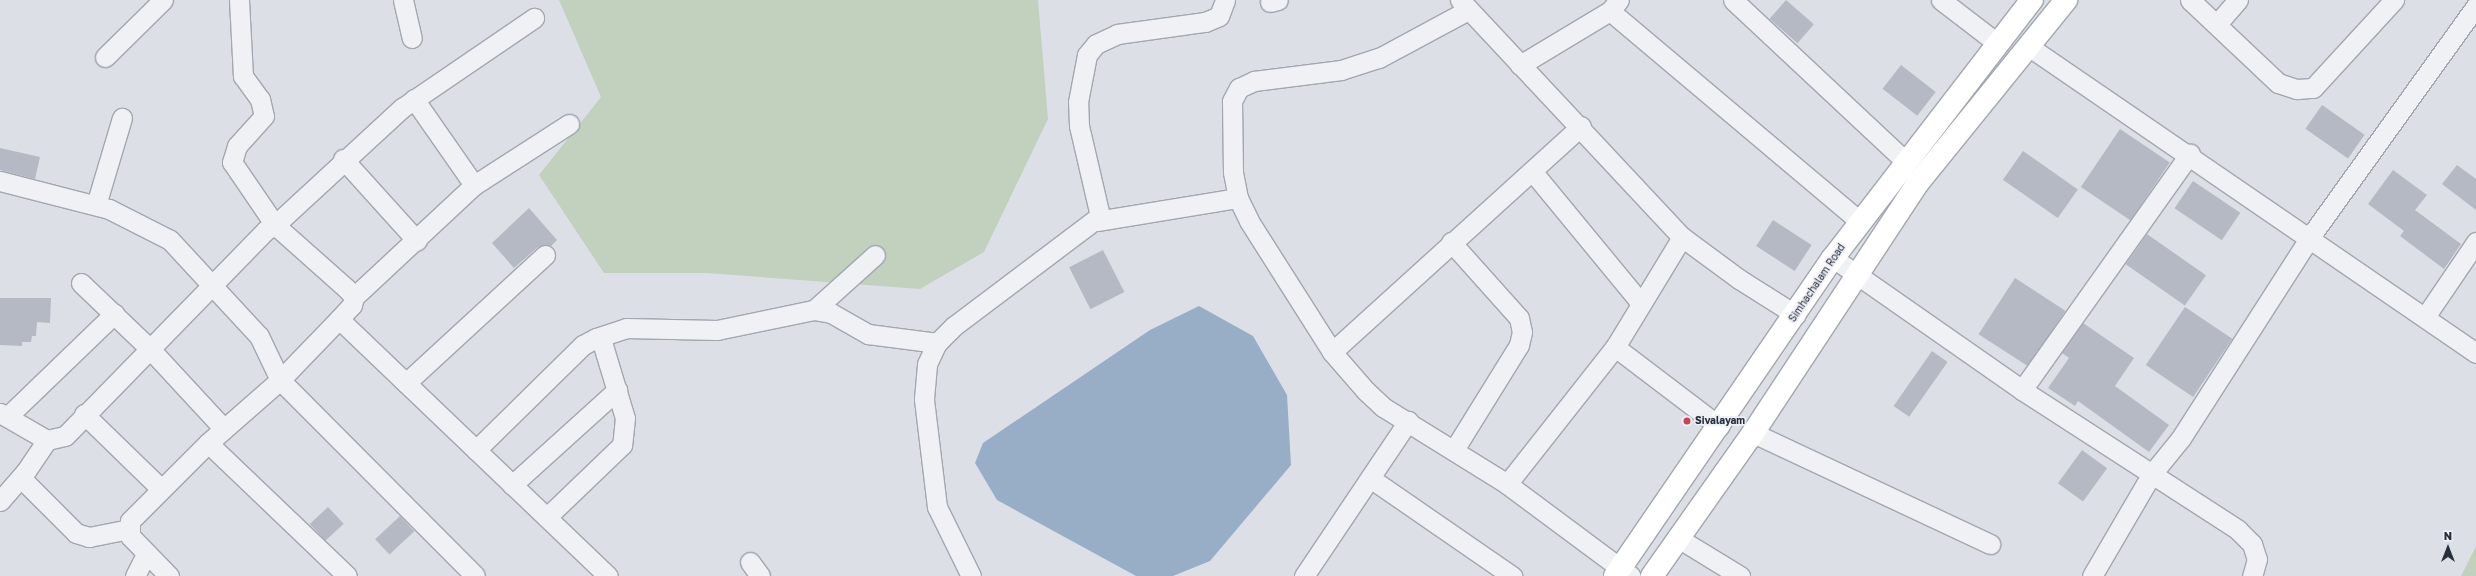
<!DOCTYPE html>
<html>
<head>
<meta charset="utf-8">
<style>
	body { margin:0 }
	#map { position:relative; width:2476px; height:576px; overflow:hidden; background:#dce0e6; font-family:"Golos Text",sans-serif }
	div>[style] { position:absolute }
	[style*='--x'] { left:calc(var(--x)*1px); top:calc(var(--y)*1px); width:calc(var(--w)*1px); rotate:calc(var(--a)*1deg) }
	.green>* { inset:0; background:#c2d0be }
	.water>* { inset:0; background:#97aec6 }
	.building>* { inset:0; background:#b4b9c3; transform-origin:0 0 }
	.roads { filter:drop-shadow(1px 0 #a2a7b0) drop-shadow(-1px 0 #a2a7b0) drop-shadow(0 1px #a2a7b0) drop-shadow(0 -1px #a2a7b0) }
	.minor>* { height:19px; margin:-9.5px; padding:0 9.5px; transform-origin:9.5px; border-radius:9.5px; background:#eff1f5 }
	.primary>* { height:22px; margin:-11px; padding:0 11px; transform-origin:11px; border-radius:11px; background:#fff }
	.dots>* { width:11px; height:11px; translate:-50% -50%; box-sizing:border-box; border:2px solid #eceff4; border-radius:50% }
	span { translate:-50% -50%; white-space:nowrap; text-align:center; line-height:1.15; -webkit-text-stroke:3.5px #eceff4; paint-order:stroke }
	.street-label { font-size:10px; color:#262e3c }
	.poi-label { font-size:10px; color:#262e3c; font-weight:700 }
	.left { translate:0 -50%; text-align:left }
	.north { position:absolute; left:2428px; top:528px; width:40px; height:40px; -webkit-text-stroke:3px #eceff4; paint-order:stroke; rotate:0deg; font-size:11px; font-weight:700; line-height:16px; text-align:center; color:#262e3c }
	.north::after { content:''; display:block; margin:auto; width:14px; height:18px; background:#262e3c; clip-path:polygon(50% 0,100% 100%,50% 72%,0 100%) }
</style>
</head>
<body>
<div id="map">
	<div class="green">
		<div style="clip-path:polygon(559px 0,1038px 0,1048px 119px,984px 252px,920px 289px,706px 273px,604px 273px,539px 175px,601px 97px)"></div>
		<div style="clip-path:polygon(2476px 546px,2476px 576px,2461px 576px)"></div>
	</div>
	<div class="water">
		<div style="clip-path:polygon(1199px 306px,1253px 336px,1287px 395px,1291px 465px,1210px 561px,1173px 576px,1136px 576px,997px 500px,975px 463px,983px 443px,1150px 330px)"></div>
	</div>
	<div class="building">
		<div style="left:1786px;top:0;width:37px;height:25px;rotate:41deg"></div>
		<div style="left:1901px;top:65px;width:44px;height:30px;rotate:38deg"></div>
		<div style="left:2322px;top:105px;width:52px;height:29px;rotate:35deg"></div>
		<div style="left:2120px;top:129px;width:60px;height:70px;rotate:34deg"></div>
		<div style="clip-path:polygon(0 148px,40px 157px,35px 179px,0 170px)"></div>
		<div style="left:2023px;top:151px;width:67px;height:35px;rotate:35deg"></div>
		<div style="clip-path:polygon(2457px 165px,2476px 179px,2476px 210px,2442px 184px)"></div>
		<div style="clip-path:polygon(2393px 170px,2427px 195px,2415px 210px,2461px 244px,2444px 269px,2400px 236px,2404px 231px,2368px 204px)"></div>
		<div style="left:2193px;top:181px;width:57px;height:33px;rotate:34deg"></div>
		<div style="clip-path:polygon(529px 208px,557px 240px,551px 246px,538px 247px,514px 268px,492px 243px)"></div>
		<div style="left:1773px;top:220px;width:46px;height:31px;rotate:33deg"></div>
		<div style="left:2147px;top:234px;width:72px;height:37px;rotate:35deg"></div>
		<div style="left:1103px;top:250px;width:47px;height:38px;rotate:63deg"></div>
		<div style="left:2015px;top:278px;width:60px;height:67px;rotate:33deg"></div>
		<div style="clip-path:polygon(0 298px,51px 298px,50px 323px,37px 322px,36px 336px,32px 336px,31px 342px,22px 342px,22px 346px,0 345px)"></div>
		<div style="left:2185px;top:307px;width:57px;height:70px;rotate:34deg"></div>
		<div style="clip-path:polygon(2083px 323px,2134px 358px,2115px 386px,2169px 425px,2149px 452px,2078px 401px,2075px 406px,2048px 388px,2069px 358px,2062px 353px)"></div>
		<div style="left:1932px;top:351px;width:19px;height:67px;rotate:35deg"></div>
		<div style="left:2082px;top:450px;width:31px;height:41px;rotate:36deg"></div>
		<div style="left:328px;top:507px;width:23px;height:25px;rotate:47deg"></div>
		<div style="left:400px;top:516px;width:21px;height:34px;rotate:47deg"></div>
	</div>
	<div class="roads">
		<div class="minor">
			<div style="--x:239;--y:0;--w:76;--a:87"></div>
			<div style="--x:243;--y:76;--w:29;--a:54"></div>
			<div style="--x:260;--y:99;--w:17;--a:77"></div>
			<div style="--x:264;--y:116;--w:40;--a:132"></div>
			<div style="--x:237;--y:146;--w:17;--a:107"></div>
			<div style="--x:232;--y:162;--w:76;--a:55.7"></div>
			<div style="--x:275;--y:225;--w:173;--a:-42.7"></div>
			<div style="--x:402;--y:108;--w:160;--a:-34.3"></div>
			<div style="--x:403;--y:0;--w:39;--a:77"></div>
			<div style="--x:1460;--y:0;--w:325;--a:46.9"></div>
			<div style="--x:1682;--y:237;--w:129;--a:121.3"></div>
			<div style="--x:1615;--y:347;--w:174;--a:128.2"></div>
			<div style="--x:1733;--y:0;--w:237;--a:43.1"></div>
			<div style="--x:1941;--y:0;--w:71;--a:37.5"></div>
			<div style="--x:2190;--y:0;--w:121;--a:43.3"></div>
			<div style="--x:2278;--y:83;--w:20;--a:18"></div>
			<div style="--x:2297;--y:89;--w:16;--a:-4"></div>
			<div style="--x:2313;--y:88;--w:120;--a:-47.4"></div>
			<div style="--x:1270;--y:2;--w:8;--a:-14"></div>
			<div style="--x:1610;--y:11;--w:328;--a:40.1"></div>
			<div style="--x:2217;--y:24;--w:32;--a:-49"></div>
			<div style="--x:2028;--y:46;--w:543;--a:34.42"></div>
			<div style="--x:105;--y:57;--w:81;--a:-44.5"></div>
			<div style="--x:1520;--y:65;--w:105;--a:-31"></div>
			<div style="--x:1610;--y:11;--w:14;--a:-51"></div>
			<div style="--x:414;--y:99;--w:105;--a:55.1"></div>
			<div style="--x:343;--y:159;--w:110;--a:47.9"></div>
			<div style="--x:1532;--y:171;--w:171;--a:50.5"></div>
			<div style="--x:0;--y:181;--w:113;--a:14.4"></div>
			<div style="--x:109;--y:209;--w:68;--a:26.9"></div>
			<div style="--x:170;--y:240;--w:131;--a:47.2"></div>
			<div style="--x:259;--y:336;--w:49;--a:64.5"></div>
			<div style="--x:280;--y:380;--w:276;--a:45.1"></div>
			<div style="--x:1238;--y:198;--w:26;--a:-101"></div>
			<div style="--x:1233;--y:172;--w:71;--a:-90.8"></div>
			<div style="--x:1232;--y:101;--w:15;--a:-62"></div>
			<div style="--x:1239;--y:88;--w:17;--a:-25"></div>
			<div style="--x:1254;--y:81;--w:88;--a:-7.2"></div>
			<div style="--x:1341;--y:70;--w:40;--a:-18"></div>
			<div style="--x:1379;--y:58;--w:101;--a:-28.3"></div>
			<div style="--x:96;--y:205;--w:91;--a:-73.4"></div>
			<div style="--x:1097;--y:221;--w:143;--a:-9.3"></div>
			<div style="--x:1238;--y:198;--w:25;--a:64"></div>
			<div style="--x:1249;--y:221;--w:155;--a:57.6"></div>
			<div style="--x:1332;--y:352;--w:52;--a:48.9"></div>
			<div style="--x:1366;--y:391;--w:23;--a:43"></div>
			<div style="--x:1383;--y:407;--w:146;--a:31.8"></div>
			<div style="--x:1507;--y:484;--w:154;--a:36.6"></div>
			<div style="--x:1682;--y:237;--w:71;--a:36.4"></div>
			<div style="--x:1739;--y:279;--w:67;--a:32.3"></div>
			<div style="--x:1451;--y:242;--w:102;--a:48.2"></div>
			<div style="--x:1519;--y:318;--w:14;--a:78"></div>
			<div style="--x:1522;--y:332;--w:13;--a:103"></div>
			<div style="--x:1519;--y:345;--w:123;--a:121.8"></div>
			<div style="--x:545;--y:255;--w:189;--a:137.4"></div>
			<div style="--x:406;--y:383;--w:279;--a:43.7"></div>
			<div style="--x:1833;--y:258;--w:231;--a:34.9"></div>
			<div style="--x:2022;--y:390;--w:257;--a:32.9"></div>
			<div style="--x:2238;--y:530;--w:20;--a:45"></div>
			<div style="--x:2252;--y:544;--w:16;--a:72"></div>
			<div style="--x:2257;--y:559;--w:18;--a:106"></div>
			<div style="--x:81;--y:283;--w:95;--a:43.7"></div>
			<div style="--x:150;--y:349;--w:109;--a:47.2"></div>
			<div style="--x:354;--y:297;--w:164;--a:-43"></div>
			<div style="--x:474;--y:185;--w:113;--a:-32.7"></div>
			<div style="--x:814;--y:310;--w:82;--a:-42"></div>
			<div style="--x:2425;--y:317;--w:91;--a:-55.8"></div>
			<div style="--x:339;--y:319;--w:93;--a:43.7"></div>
			<div style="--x:596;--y:338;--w:32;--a:-18"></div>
			<div style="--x:626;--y:328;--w:91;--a:1.3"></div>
			<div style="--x:717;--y:330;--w:99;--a:-11.7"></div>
			<div style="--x:814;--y:310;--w:17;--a:10"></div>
			<div style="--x:831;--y:313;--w:43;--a:29.6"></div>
			<div style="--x:868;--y:334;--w:70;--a:7.4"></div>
			<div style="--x:1615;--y:347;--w:131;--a:37.2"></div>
			<div style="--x:1332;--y:352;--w:336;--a:-42.2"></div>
			<div style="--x:2022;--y:390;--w:290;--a:-54.6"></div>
			<div style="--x:0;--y:413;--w:54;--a:29.9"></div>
			<div style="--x:47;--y:440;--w:18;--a:-13"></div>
			<div style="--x:65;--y:436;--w:288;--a:-45.7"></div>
			<div style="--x:266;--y:230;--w:10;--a:-29"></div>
			<div style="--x:275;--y:225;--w:95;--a:41.6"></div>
			<div style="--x:346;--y:288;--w:12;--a:48"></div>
			<div style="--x:354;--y:297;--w:8;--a:104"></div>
			<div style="--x:352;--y:305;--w:19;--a:133"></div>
			<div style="--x:339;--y:319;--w:85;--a:134"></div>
			<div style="--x:280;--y:380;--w:96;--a:138.8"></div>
			<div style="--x:208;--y:443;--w:110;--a:135"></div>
			<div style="--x:130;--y:521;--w:15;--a:90"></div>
			<div style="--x:130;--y:536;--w:56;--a:45.7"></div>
			<div style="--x:84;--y:414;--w:106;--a:44.2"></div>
			<div style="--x:7;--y:417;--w:149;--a:-43.9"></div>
			<div style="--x:1753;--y:433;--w:262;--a:25.1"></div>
			<div style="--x:208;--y:443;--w:192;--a:43.7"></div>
			<div style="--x:476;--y:450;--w:150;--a:-44.5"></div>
			<div style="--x:583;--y:345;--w:15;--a:-28"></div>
			<div style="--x:596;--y:338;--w:7;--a:34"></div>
			<div style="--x:602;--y:342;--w:79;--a:73.2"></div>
			<div style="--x:625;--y:418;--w:27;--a:96"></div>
			<div style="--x:622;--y:445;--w:104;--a:136.2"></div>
			<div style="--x:21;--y:478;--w:78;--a:45"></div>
			<div style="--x:76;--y:533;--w:14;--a:17"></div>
			<div style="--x:89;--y:537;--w:41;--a:-11.3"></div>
			<div style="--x:1370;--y:478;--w:173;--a:34.6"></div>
			<div style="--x:512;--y:485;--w:142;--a:-42.1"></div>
			<div style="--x:0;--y:501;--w:40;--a:-49"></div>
			<div style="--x:26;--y:471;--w:37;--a:-56"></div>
			<div style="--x:1678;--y:538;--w:73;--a:31.5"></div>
			<div style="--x:750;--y:562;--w:17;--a:54"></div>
			<div style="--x:135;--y:576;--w:25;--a:-63"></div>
			<div style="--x:971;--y:576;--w:77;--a:-116.2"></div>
			<div style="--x:937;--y:507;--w:109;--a:-96.9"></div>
			<div style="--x:924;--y:399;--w:35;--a:-85"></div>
			<div style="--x:927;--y:364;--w:23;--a:-65"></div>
			<div style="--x:937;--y:343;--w:24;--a:-45"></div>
			<div style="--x:954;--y:326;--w:183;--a:-37"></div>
			<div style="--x:1100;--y:216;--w:92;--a:-103.1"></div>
			<div style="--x:1079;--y:126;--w:24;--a:-92"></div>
			<div style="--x:1078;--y:102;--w:48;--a:-79.2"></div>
			<div style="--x:1087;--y:55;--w:14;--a:-51"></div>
			<div style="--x:1096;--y:44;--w:23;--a:-25"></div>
			<div style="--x:1117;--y:34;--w:89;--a:-7.8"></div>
			<div style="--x:1205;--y:22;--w:15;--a:-23"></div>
			<div style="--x:1219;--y:16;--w:17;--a:-69"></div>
			<div style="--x:1304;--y:576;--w:187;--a:-56.1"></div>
			<div style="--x:2092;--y:576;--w:117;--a:-59.7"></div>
			<div style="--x:2151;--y:475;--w:48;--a:-51"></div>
			<div style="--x:2181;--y:438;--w:239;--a:-57.3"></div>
			<div style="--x:2310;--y:237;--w:284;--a:-54.3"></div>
		</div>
		<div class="primary">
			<div style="--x:1615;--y:576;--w:386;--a:-55.6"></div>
			<div style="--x:1833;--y:258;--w:326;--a:-52.4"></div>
			<div style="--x:1652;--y:576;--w:175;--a:-54.8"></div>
			<div style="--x:1753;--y:433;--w:298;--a:-56.6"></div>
			<div style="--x:1917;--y:184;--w:237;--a:-51"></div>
		</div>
	</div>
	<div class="dots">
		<div style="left:1687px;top:421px;background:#cb4155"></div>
	</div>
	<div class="street-label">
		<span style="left:1817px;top:283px;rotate:-56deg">Simhachalam Road</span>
	</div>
	<div class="poi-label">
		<span class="left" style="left:1695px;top:421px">Sivalayam</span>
	</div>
	<div class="north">N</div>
</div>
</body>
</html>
